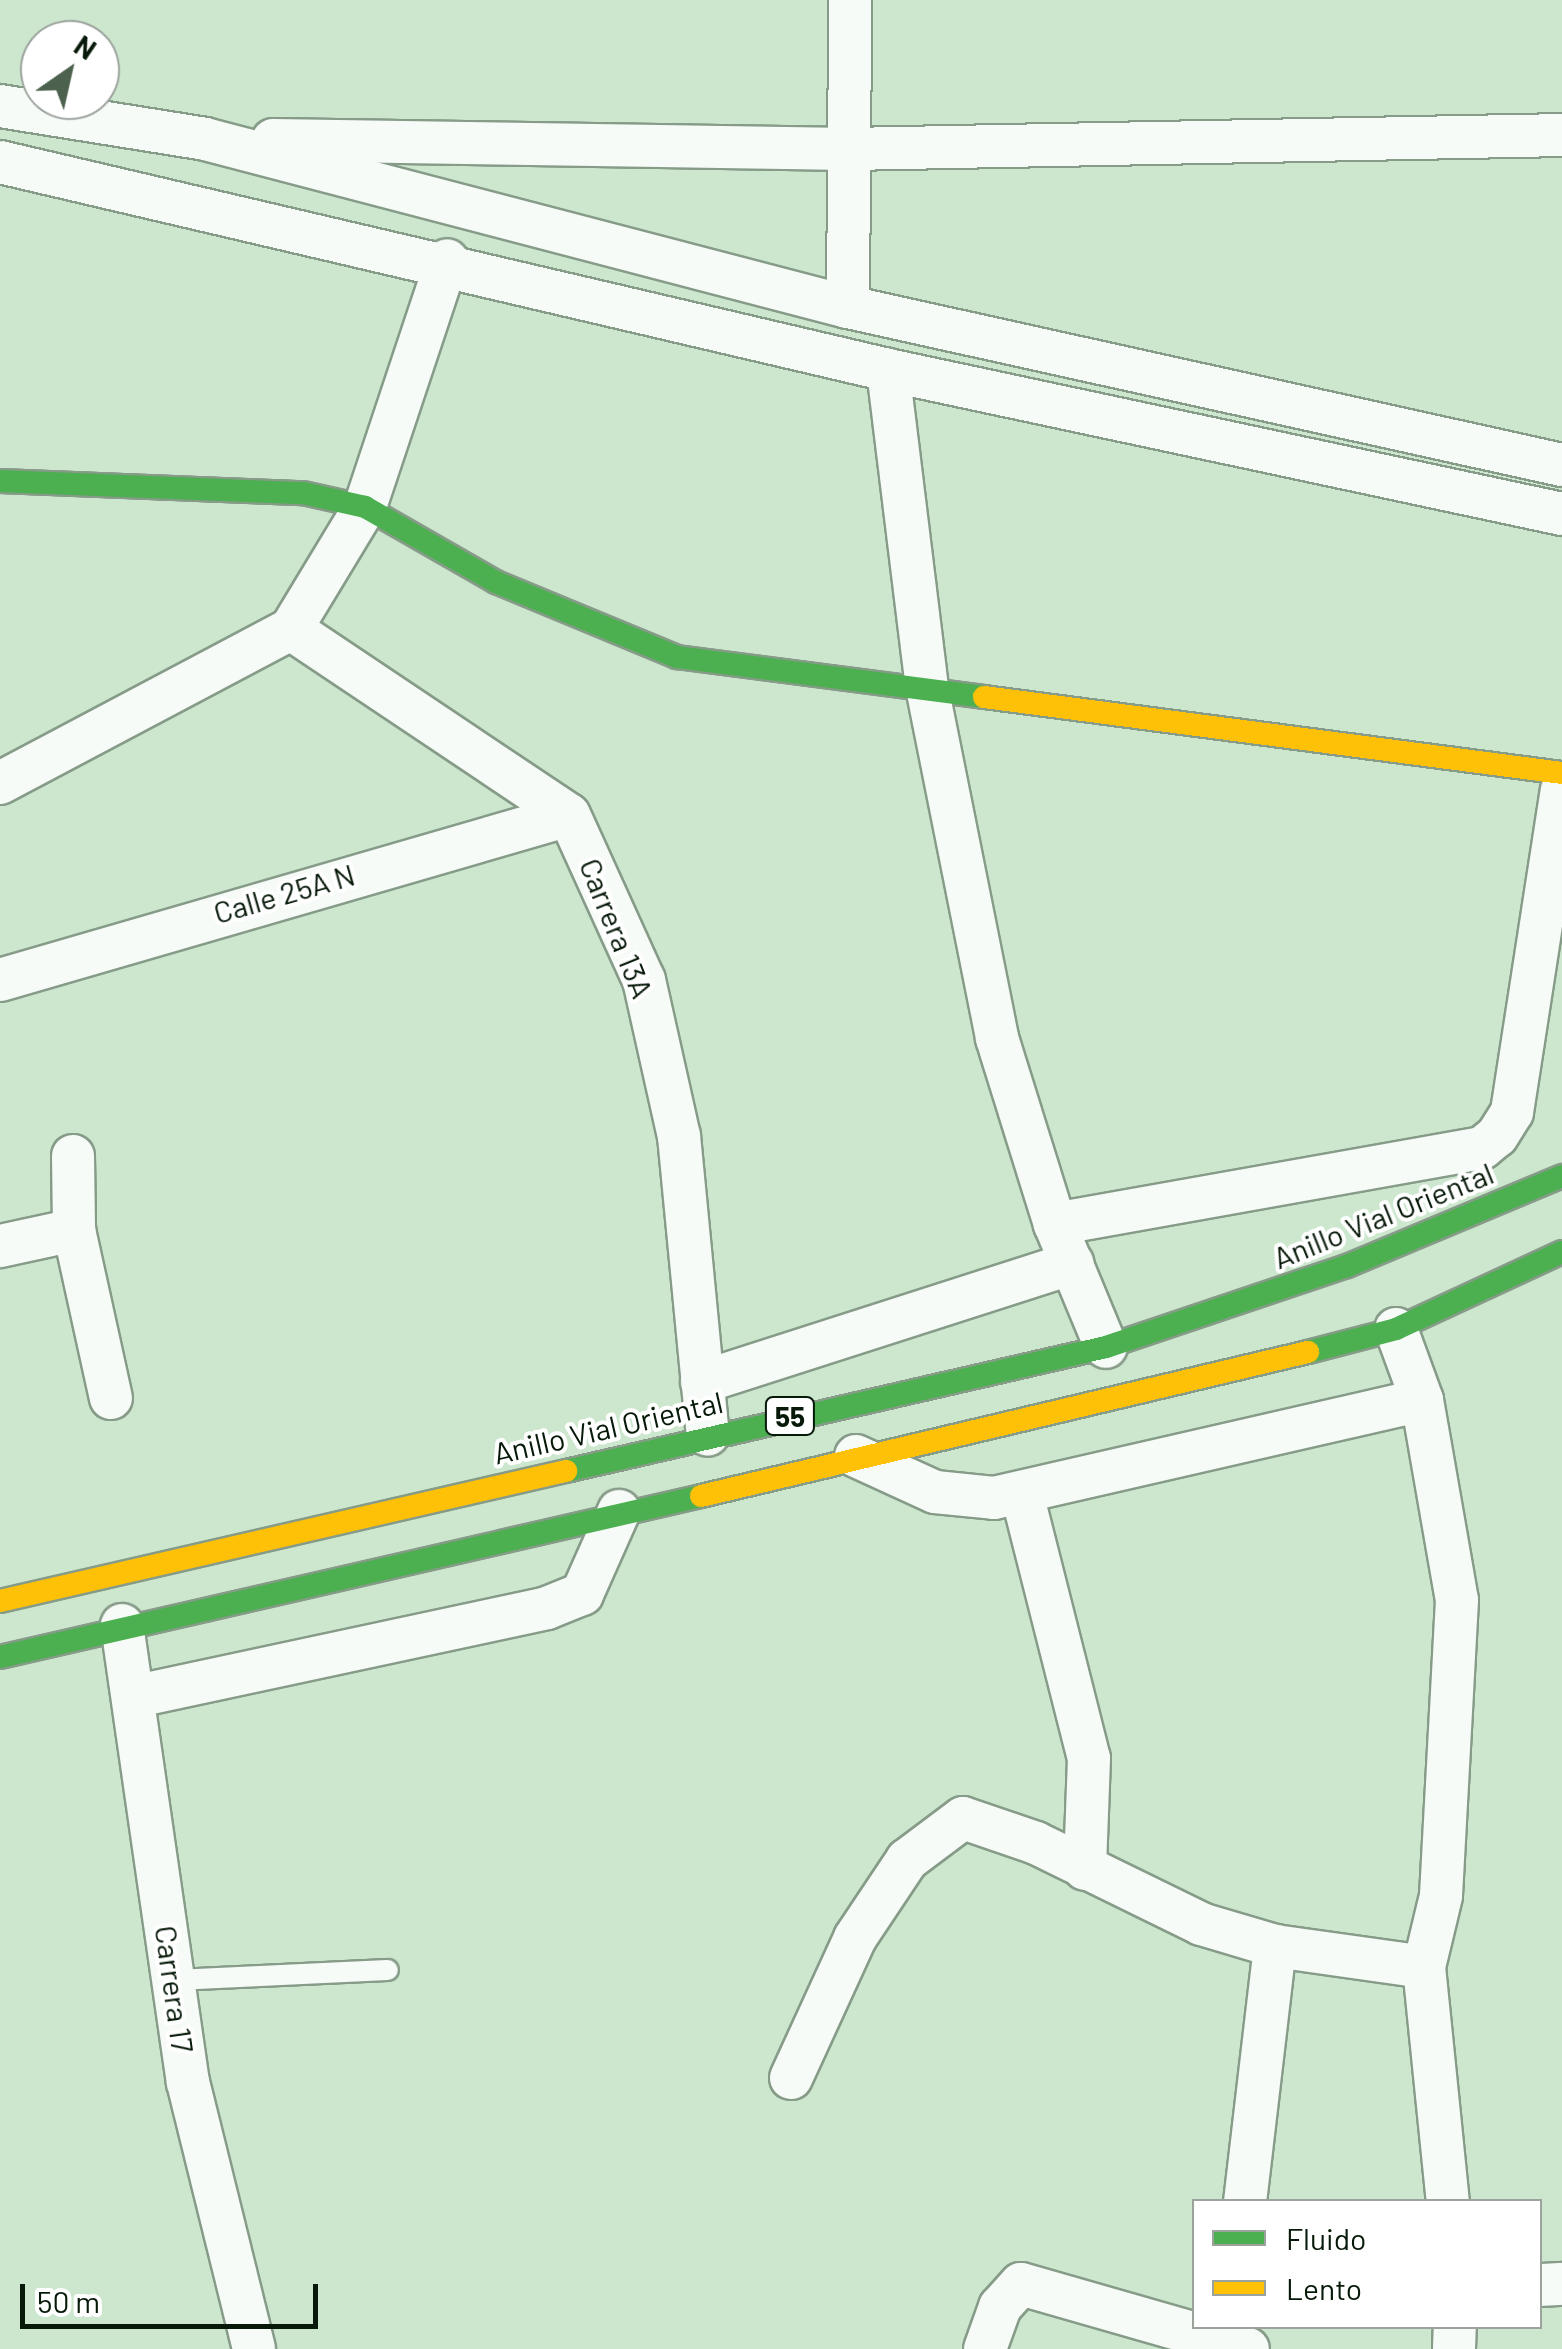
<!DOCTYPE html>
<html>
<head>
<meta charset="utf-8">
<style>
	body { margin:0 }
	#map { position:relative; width:1562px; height:2349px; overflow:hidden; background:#cce7ce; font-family:Barlow,sans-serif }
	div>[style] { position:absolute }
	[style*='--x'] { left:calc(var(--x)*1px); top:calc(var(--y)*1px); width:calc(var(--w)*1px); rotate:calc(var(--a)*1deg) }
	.roads { filter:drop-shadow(2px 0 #869b88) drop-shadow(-2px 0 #869b88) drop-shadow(0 2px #869b88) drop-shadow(0 -2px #869b88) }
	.lane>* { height:20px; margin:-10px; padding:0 10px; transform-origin:10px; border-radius:10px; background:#f7fbf8 }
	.street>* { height:42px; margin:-21px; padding:0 21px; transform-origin:21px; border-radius:21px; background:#f7fbf8 }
	.fast>* { height:22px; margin:-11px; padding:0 11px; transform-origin:11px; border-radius:11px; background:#4caf50 }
	.slow>* { height:22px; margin:-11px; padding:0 11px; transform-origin:11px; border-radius:11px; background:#ffc107 }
	span { translate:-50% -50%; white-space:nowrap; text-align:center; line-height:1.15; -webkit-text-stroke:8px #fff; paint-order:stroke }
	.shield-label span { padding:2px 8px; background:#fff; border:2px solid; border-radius:8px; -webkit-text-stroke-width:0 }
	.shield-label { font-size:28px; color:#071909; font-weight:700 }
	.street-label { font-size:30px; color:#071909 }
	.legend { position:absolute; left:1192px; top:2199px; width:350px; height:130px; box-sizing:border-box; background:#fff; border:2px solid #9ca39d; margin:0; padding:12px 18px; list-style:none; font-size:30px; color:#071909 }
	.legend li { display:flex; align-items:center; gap:20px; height:50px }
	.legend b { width:50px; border:2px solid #9ca39d }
	.north { position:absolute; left:20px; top:20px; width:100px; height:100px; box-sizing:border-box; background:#fff; border:2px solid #9ca39d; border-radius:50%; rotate:34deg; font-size:28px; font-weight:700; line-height:40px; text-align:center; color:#071909 }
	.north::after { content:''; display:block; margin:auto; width:35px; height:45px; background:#4c614e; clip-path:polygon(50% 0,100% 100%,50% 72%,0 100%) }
	.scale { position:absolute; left:20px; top:2284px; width:298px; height:45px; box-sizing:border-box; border:5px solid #071909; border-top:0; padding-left:12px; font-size:30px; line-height:35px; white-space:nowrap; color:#071909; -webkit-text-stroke:8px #fff; paint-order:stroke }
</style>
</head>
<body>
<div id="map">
	<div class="roads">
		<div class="lane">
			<div style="--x:175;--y:1980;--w:213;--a:-2.7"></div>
		</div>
		<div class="street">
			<div style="--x:0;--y:106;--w:208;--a:9.1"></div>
			<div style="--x:205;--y:139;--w:665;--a:14.64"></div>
			<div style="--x:848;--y:307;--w:731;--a:12.48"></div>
			<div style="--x:273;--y:140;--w:576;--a:0.9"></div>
			<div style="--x:849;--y:149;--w:713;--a:-1.12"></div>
			<div style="--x:0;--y:162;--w:912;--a:13.18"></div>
			<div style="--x:888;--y:370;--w:689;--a:12.06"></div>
			<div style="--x:848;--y:307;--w:307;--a:-89.6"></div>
			<div style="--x:888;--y:370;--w:319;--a:83"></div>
			<div style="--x:927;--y:687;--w:358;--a:78.7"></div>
			<div style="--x:997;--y:1038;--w:195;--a:72.7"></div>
			<div style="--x:1055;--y:1224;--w:133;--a:67.5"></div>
			<div style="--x:291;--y:629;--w:334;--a:33.8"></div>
			<div style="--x:569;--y:815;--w:181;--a:65.6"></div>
			<div style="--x:644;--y:980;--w:160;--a:77.4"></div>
			<div style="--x:679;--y:1136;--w:300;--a:84.5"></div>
			<div style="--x:0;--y:783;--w:329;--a:-27.9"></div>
			<div style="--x:291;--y:629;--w:143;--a:-58.8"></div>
			<div style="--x:365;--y:507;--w:260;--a:-71.6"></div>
			<div style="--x:0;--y:980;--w:592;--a:-16.17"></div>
			<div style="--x:73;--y:1156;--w:74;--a:89.2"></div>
			<div style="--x:74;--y:1230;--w:172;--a:77.6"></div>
			<div style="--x:1055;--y:1224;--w:434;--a:-10.1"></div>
			<div style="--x:1482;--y:1148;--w:19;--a:-39"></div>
			<div style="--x:1497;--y:1136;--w:28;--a:-58"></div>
			<div style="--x:1512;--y:1112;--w:326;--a:-81.2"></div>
			<div style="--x:0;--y:1246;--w:76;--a:-12.2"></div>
			<div style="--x:1396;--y:1329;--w:76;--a:69.9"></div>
			<div style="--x:1422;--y:1400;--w:203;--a:80.1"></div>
			<div style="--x:1457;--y:1600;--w:296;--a:93.1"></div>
			<div style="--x:1441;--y:1896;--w:73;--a:103.5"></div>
			<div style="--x:1424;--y:1967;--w:236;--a:84.2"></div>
			<div style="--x:702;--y:1382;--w:389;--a:-17.8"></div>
			<div style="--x:856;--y:1456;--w:87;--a:24.5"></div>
			<div style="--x:935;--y:1492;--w:59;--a:5.8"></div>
			<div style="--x:994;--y:1498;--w:439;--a:-12.9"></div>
			<div style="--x:1022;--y:1494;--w:272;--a:75.8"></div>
			<div style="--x:1089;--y:1758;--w:111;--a:92.1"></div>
			<div style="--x:122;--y:1625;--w:462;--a:81.8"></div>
			<div style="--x:188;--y:2082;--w:275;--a:76.1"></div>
			<div style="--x:137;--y:1696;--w:419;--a:-12.1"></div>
			<div style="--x:547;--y:1608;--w:38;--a:-22"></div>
			<div style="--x:582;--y:1594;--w:91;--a:-66"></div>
			<div style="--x:791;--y:2078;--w:154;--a:-65.4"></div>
			<div style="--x:855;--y:1938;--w:94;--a:-56.3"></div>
			<div style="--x:907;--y:1860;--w:70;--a:-36.9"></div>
			<div style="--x:963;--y:1818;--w:77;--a:18.9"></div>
			<div style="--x:1036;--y:1843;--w:184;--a:26.1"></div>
			<div style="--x:1201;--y:1924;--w:77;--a:16.6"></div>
			<div style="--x:1275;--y:1946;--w:150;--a:8"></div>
			<div style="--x:1245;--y:2202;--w:258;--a:-83.3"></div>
			<div style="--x:1540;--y:2285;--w:22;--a:-3"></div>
			<div style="--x:985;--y:2349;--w:45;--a:-70.3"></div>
			<div style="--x:1000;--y:2307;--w:31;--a:-48"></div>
			<div style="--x:1021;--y:2284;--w:236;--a:16"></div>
			<div style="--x:1454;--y:2349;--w:23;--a:-88"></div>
		</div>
		<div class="fast">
			<div style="--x:0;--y:481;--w:303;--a:2.3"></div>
			<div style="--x:303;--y:493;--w:64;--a:12.7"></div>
			<div style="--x:365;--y:507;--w:151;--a:29.8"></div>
			<div style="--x:496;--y:582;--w:196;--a:22.5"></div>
			<div style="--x:677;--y:657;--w:310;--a:7.4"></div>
			<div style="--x:1308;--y:1352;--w:91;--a:-14.6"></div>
			<div style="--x:1396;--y:1329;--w:183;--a:-24.9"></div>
			<div style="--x:566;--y:1471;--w:554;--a:-12.93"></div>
			<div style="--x:1106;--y:1347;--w:254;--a:-18.6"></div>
			<div style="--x:1347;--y:1266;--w:233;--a:-22.7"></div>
			<div style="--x:0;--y:1657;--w:719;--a:-12.93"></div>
		</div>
		<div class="slow">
			<div style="--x:984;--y:697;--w:583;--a:7.49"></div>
			<div style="--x:701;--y:1496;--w:624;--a:-13.35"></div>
			<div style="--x:0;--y:1601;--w:581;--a:-12.94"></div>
		</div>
	</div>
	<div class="shield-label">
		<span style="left:790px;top:1416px">55</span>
	</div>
	<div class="street-label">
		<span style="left:284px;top:893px;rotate:-16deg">Calle 25A N</span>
		<span style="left:617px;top:928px;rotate:68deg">Carrera 13A</span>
		<span style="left:1383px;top:1215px;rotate:-22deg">Anillo Vial Oriental</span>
		<span style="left:608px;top:1427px;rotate:-13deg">Anillo Vial Oriental</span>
		<span style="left:175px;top:1989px;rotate:82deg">Carrera 17</span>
	</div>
	<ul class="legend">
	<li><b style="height:12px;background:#4caf50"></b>Fluido</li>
	<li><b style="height:12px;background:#ffc107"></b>Lento</li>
	</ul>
	<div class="north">N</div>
	<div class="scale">50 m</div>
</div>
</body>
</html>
